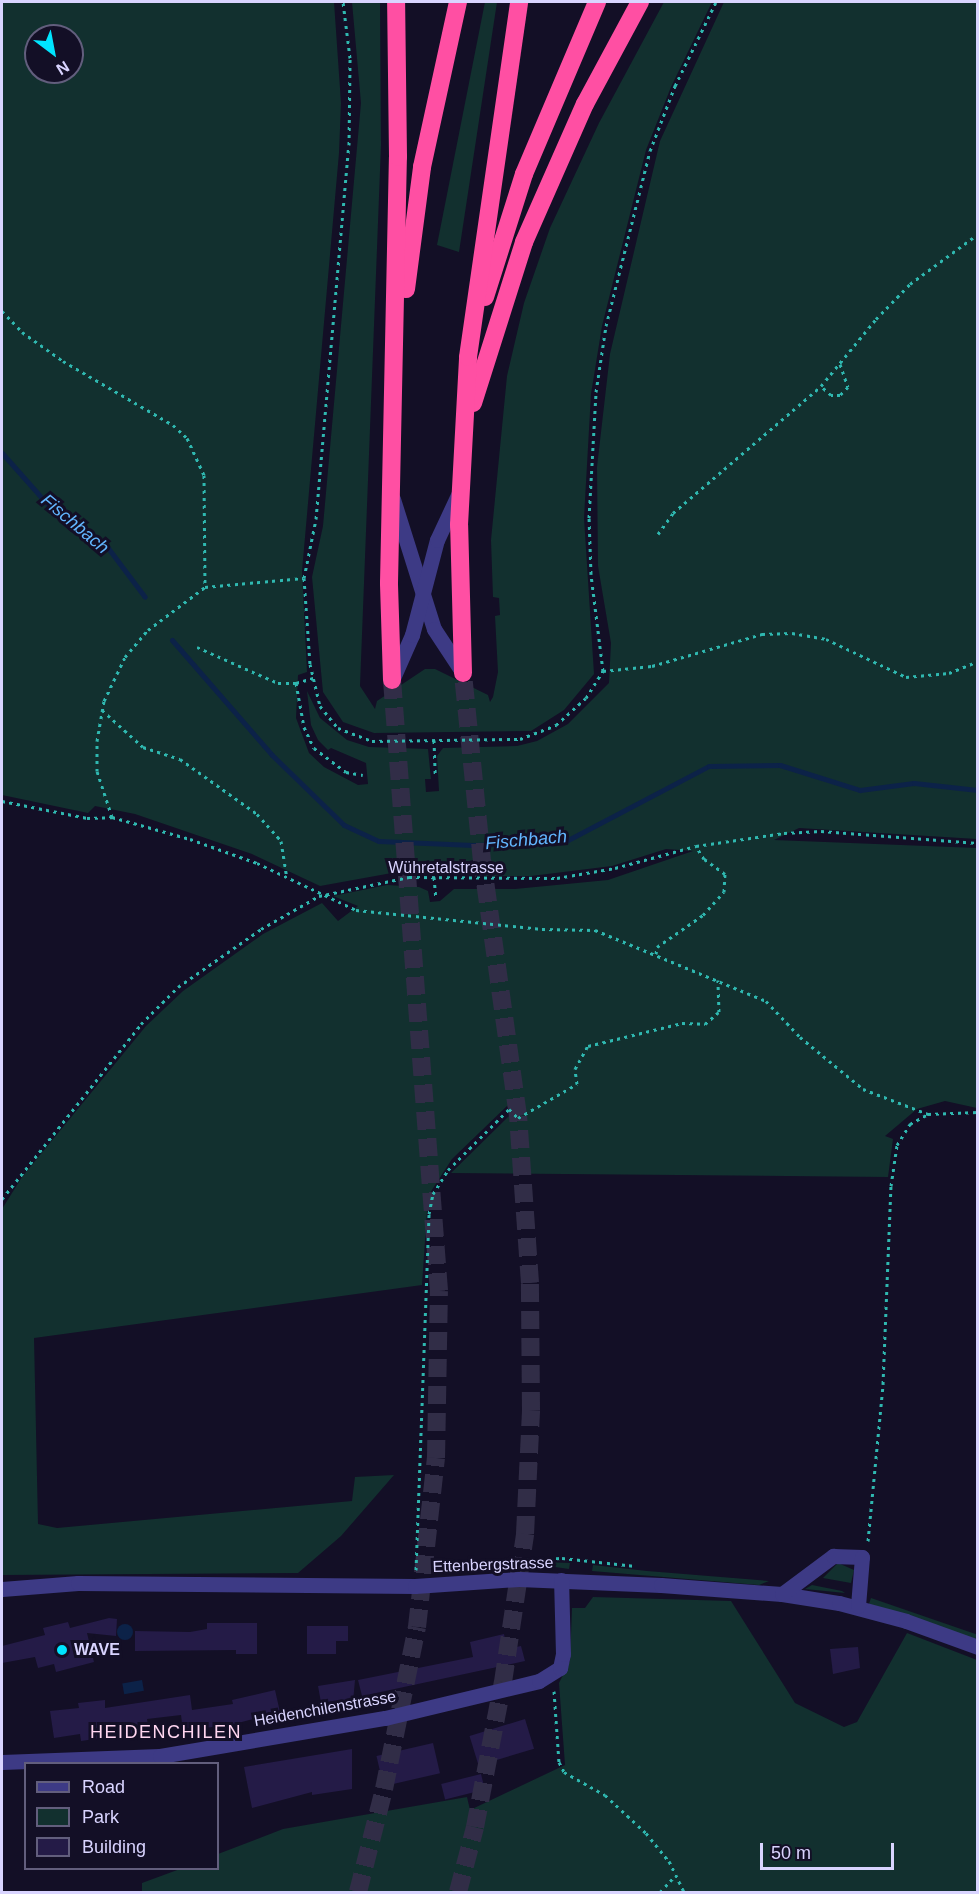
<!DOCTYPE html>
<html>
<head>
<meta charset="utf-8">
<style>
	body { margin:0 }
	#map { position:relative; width:979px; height:1894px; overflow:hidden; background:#130f26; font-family:Arial,sans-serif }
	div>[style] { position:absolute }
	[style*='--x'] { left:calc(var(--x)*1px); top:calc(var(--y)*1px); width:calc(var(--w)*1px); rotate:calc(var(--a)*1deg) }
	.green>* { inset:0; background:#12302f; transform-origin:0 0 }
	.water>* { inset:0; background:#0c2248; transform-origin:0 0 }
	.round { border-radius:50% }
	.stream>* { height:5px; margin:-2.5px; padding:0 2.5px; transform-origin:2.5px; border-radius:2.5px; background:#0c2248 }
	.building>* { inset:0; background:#241b47; transform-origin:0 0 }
	.highway-tunnel>* { height:18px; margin-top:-9px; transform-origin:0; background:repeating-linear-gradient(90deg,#312d47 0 18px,transparent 0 27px) }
	.path>* { height:3px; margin-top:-1.5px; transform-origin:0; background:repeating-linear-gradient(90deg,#2fb8b0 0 3px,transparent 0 7.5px) }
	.minor>* { height:15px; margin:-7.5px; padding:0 7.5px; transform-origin:7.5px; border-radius:7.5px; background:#3d3a85 }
	.highway>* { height:18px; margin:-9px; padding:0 9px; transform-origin:9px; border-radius:9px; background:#ff4fa3 }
	.dots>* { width:16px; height:16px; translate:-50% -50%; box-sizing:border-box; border:3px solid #130f26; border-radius:50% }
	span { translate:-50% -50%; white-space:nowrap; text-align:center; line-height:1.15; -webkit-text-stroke:6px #130f26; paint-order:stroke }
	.street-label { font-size:16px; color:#d9d4ff }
	.poi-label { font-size:16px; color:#d9d4ff; font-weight:700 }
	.left { translate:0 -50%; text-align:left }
	.water-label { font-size:18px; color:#62b6ff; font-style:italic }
	.neighbourhood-label { font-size:18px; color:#ffd6f0; letter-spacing:1.5px }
	.frame { position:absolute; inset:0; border:3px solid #d9d4ff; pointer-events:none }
	.legend { position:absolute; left:24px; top:1762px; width:195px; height:108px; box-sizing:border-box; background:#130f26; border:2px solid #625e7d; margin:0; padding:8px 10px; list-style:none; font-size:18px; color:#d9d4ff }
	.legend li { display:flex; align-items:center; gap:12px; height:30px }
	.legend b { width:30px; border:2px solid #625e7d }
	.north { position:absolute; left:24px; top:24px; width:60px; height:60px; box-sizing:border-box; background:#130f26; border:2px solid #625e7d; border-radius:50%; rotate:148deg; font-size:16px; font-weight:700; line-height:24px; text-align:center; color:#d9d4ff }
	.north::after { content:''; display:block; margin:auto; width:21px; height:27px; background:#00e5ff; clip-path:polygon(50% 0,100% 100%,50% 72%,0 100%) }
	.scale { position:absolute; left:760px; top:1843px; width:134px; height:27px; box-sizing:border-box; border:3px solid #d9d4ff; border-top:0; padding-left:8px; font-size:18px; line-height:21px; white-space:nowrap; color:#d9d4ff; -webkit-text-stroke:4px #130f26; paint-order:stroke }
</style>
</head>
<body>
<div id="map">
	<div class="green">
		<div style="clip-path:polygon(evenodd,2px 2px,334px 2px,341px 103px,339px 153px,302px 571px,307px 672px,298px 675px,296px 718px,309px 753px,324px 767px,358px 785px,368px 784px,366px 763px,331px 748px,328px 750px,318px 740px,311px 725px,307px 691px,320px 718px,347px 740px,369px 747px,428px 749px,431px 779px,425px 779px,426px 792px,439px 791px,437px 756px,443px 748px,517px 746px,537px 741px,568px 724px,609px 683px,611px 643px,598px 566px,597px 467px,610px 354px,660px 141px,724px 2px,977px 2px,977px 839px,799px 828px,774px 840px,977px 848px,977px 1108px,945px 1101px,917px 1109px,885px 1136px,893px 1139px,888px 1177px,451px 1173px,513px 1112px,507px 1106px,452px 1159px,428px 1196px,422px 1285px,34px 1338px,38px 1524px,57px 1528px,352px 1501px,355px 1477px,394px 1475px,341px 1536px,298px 1573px,2px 1575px,2px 1209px,22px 1177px,146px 1026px,183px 991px,263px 934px,322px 903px,338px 921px,358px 906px,333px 896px,387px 885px,419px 887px,428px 891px,430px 902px,440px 901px,454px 889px,515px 889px,608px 880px,693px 851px,666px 849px,612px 866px,531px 876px,480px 876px,436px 865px,320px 886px,252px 854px,135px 814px,95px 806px,88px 813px,2px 795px,2px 2px,36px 36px,72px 36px,72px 72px,36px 72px,36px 36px)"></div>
		<div style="clip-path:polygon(352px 2px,380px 2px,381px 145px,360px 686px,375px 709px,377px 701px,425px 669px,435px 669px,488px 695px,490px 702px,493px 697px,498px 672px,495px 616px,500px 615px,499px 598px,493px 597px,491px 540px,507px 376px,524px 303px,550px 228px,599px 123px,664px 2px,712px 2px,671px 87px,646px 150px,602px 326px,591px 394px,584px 518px,594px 674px,564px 710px,531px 731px,374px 733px,343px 722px,323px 692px,312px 577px,323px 526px,361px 103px)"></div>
		<div style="clip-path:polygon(485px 2px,497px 2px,459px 252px,437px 245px)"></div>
		<div style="clip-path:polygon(541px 1562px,570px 1563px,569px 1569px,541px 1565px)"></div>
		<div style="clip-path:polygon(838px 1563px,854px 1570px,851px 1583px,823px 1578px)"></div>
		<div style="clip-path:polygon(593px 1565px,647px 1571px,769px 1581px,759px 1585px,592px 1571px)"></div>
		<div style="clip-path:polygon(812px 1585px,842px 1591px,845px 1593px,805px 1589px)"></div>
		<div style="clip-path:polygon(593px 1597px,731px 1601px,795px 1703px,844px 1727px,857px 1722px,907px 1633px,977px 1660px,977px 1892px,136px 1892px,142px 1891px,142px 1883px,180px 1869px,218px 1868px,218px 1854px,283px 1829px,467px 1797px,470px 1810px,565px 1765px,559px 1683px,570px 1661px,572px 1608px,585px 1608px)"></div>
		<div style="left:871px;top:1598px;width:112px;height:8px;rotate:19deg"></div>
	</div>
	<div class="water">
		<div class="round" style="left:117px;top:1624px;width:16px;height:16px"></div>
		<div style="left:142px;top:1680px;width:11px;height:20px;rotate:80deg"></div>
	</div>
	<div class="stream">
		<div style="--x:2;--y:453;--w:71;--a:48.4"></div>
		<div style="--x:49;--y:506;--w:68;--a:34.2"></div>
		<div style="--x:105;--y:544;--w:66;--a:53"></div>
		<div style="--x:172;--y:640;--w:152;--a:49"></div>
		<div style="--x:272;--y:755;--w:100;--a:44.2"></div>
		<div style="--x:344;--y:825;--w:38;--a:25"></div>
		<div style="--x:379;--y:841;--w:94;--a:2.4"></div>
		<div style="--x:473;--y:845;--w:93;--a:-2.5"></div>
		<div style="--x:566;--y:841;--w:161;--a:-27.7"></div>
		<div style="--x:709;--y:766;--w:71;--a:-0.8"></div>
		<div style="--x:780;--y:765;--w:84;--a:17.4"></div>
		<div style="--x:860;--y:790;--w:54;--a:-7.4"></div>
		<div style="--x:914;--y:783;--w:64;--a:6.2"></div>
	</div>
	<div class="building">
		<div style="clip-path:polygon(109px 1618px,117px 1619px,116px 1636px,87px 1633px,94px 1662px,56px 1672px,54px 1664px,38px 1668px,35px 1657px,2px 1663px,2px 1646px,45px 1635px,43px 1628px,68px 1622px,70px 1628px)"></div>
		<div style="clip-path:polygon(207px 1623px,257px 1623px,257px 1654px,236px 1654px,236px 1650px,135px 1651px,135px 1631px,190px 1632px,207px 1629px)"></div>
		<div style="clip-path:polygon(307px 1626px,348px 1626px,348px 1641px,336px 1641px,336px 1654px,307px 1654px)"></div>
		<div style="clip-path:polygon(504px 1634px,507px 1649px,521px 1646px,525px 1661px,362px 1696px,358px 1680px,473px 1657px,470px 1642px)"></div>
		<div style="clip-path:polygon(858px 1647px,860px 1668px,833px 1674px,830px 1649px)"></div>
		<div style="clip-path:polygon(355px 1680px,353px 1702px,322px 1708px,318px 1686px)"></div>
		<div style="clip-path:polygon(275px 1690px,280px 1712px,234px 1724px,183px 1731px,181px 1715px,147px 1719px,149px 1731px,81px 1741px,80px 1734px,54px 1738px,50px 1711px,79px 1708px,78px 1703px,105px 1700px,105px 1708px,190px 1695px,192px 1710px,233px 1704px,232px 1700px)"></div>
		<div style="left:525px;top:1719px;width:31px;height:58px;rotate:73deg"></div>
		<div style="left:433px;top:1743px;width:31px;height:58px;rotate:77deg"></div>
		<div style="clip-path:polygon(352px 1749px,352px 1789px,312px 1795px,312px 1792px,252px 1808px,244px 1767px)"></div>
		<div style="left:481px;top:1774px;width:16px;height:41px;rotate:76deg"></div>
	</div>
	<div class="highway-tunnel">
		<div style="--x:358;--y:1892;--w:106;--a:-75.8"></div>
		<div style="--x:384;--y:1789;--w:165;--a:-78.5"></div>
		<div style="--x:417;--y:1627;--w:170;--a:-83.6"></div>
		<div style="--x:436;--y:1458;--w:167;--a:-89"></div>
		<div style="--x:439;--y:1291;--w:613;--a:-94.4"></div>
		<div style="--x:458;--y:1892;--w:67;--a:-75.3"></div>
		<div style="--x:475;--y:1827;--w:148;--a:-79.1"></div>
		<div style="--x:503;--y:1682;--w:150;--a:-81.5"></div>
		<div style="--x:525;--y:1534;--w:124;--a:-87.2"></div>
		<div style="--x:531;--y:1410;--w:127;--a:-90.5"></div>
		<div style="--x:530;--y:1283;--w:167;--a:-94.1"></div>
		<div style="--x:518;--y:1116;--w:258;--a:-98"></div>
		<div style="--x:482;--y:861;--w:189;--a:-95.8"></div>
	</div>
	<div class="path">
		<div style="--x:2;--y:311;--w:29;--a:46"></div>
		<div style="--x:22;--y:332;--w:50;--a:35.3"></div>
		<div style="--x:63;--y:361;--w:127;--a:30.2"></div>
		<div style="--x:173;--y:425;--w:19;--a:43"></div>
		<div style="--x:187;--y:438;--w:41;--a:65.3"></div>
		<div style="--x:204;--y:475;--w:112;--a:89.5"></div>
		<div style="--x:840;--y:364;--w:24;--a:71"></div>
		<div style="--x:848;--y:387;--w:11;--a:135"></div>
		<div style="--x:840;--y:395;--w:9;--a:180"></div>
		<div style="--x:831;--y:395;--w:13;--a:-138"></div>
		<div style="--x:821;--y:386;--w:87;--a:-50.6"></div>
		<div style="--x:876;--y:319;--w:49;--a:-45.8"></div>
		<div style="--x:910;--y:284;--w:84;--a:-36.3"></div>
		<div style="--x:658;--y:534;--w:26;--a:-54"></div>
		<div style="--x:673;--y:513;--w:195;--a:-40.6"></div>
		<div style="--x:304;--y:578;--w:60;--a:-78.5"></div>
		<div style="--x:316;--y:519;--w:375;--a:-85"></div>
		<div style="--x:349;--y:145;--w:87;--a:-89.3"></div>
		<div style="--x:350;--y:58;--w:56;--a:-97.1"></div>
		<div style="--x:197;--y:647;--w:89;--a:24"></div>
		<div style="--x:278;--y:683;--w:18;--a:0"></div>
		<div style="--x:296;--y:683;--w:18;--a:-16"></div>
		<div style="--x:603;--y:671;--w:49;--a:-5.8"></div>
		<div style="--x:652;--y:666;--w:115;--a:-16.2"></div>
		<div style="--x:762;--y:634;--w:30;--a:-2"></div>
		<div style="--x:792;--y:633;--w:35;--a:10"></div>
		<div style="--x:826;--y:639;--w:89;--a:25.4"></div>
		<div style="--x:906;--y:677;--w:43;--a:-5.3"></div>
		<div style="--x:949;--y:673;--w:31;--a:-22"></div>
		<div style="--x:296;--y:683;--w:45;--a:79.7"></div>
		<div style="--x:304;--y:727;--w:23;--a:65"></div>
		<div style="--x:314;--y:748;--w:40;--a:37"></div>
		<div style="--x:346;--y:772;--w:17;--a:10"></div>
		<div style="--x:102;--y:710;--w:55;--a:42.1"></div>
		<div style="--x:143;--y:747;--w:39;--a:18"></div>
		<div style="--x:180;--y:759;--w:95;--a:35.5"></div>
		<div style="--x:257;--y:814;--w:36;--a:48"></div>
		<div style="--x:281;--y:841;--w:36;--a:81"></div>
		<div style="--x:434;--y:740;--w:36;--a:88"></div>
		<div style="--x:2;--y:801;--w:87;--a:11.3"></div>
		<div style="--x:87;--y:818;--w:25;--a:-2"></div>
		<div style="--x:112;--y:817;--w:81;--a:15.8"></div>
		<div style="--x:190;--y:839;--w:71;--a:19.7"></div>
		<div style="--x:257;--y:863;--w:110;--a:25.4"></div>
		<div style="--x:356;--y:910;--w:187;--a:5.8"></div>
		<div style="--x:542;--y:929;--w:53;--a:1.1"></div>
		<div style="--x:595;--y:930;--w:185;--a:22.5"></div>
		<div style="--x:766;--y:1001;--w:50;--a:46.6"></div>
		<div style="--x:800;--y:1037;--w:82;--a:39.5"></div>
		<div style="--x:863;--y:1089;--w:70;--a:21"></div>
		<div style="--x:112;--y:817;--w:48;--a:-108.1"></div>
		<div style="--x:97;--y:771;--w:30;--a:-90"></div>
		<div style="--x:97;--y:741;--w:41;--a:-80.1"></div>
		<div style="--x:104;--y:701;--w:49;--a:-64.5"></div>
		<div style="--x:125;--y:657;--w:35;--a:-50"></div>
		<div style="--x:148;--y:630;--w:71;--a:-37"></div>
		<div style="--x:205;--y:587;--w:99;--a:-5.2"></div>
		<div style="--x:304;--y:578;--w:86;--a:86"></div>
		<div style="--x:310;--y:664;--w:43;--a:76.6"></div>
		<div style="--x:320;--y:706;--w:28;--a:51"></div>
		<div style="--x:338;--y:728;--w:36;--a:21"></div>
		<div style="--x:372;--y:741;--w:148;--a:-0.8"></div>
		<div style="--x:520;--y:739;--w:39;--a:-21"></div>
		<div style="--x:556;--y:725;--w:40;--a:-42"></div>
		<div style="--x:586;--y:698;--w:32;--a:-58"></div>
		<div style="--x:603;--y:671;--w:98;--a:-97.1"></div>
		<div style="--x:591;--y:574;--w:56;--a:-92"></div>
		<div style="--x:589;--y:518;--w:126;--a:-86.8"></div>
		<div style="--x:596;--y:392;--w:67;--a:-81.4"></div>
		<div style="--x:606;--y:326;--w:180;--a:-75.9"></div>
		<div style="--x:650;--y:151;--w:70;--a:-69"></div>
		<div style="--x:675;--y:86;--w:93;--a:-64"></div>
		<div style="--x:434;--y:877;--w:22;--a:85"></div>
		<div style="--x:656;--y:954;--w:7;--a:-82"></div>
		<div style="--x:657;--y:947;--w:56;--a:-34.8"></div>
		<div style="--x:703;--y:915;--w:31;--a:-48"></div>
		<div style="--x:724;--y:892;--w:18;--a:-87"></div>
		<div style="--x:725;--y:874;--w:26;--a:-144"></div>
		<div style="--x:704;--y:859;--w:15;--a:-122"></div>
		<div style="--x:2;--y:1199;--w:223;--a:-51.5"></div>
		<div style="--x:141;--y:1024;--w:52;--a:-45"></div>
		<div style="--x:178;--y:987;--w:101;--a:-34.9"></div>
		<div style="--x:261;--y:929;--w:67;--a:-29.6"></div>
		<div style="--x:319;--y:896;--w:92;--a:-11.9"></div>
		<div style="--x:409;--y:877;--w:148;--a:0.4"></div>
		<div style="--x:557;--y:878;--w:59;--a:-9.8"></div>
		<div style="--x:615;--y:868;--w:84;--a:-15.2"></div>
		<div style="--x:696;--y:846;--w:89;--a:-8.4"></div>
		<div style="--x:784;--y:833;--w:37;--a:-3"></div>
		<div style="--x:821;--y:831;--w:157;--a:4.4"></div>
		<div style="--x:868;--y:1541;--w:158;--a:-84.5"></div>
		<div style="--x:883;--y:1384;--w:198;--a:-87.7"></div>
		<div style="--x:891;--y:1186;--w:41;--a:-81.7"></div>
		<div style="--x:897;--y:1145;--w:25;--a:-58"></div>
		<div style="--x:910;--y:1124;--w:21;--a:-29"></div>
		<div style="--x:928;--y:1114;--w:50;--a:-2.3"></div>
		<div style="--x:519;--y:1564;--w:4;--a:-90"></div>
		<div style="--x:519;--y:1560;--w:43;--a:-2.7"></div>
		<div style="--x:562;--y:1558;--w:74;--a:6.2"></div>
		<div style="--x:416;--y:1570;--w:356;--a:-87.9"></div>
		<div style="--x:429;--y:1214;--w:20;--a:-79"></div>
		<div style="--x:433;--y:1194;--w:28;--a:-58"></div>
		<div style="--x:448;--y:1170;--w:86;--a:-45"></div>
		<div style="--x:509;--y:1109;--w:13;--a:45"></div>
		<div style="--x:518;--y:1118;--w:68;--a:-30"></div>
		<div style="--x:577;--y:1084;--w:15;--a:-98"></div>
		<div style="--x:575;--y:1069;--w:26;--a:-61"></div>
		<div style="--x:588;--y:1046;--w:97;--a:-13.7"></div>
		<div style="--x:682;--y:1023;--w:23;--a:2"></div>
		<div style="--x:705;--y:1024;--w:18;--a:-41"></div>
		<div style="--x:719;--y:1012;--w:32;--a:-92"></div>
		<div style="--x:554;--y:1691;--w:71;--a:86"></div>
		<div style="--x:559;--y:1762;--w:11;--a:63"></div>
		<div style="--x:564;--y:1772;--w:47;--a:29.3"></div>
		<div style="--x:605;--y:1795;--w:56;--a:42.8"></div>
		<div style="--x:646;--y:1833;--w:36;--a:51"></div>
		<div style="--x:669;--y:1861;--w:34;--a:64"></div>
		<div style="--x:660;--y:1892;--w:23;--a:-47"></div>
	</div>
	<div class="minor">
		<div style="--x:393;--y:499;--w:136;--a:72.5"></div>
		<div style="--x:434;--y:629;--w:53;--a:56.6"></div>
		<div style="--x:393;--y:678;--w:47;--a:-66.2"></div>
		<div style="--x:412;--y:635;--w:98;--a:-75.3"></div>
		<div style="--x:437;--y:540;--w:50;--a:-65"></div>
		<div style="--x:2;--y:1589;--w:76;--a:-4.5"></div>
		<div style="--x:78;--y:1583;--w:337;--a:0.5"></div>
		<div style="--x:415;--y:1586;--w:104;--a:-3.9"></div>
		<div style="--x:519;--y:1579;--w:142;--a:2.4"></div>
		<div style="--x:661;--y:1585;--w:121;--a:4.3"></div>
		<div style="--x:782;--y:1594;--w:58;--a:9"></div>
		<div style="--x:839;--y:1603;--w:69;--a:15"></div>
		<div style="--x:906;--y:1621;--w:77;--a:19.9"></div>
		<div style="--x:782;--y:1594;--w:64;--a:-36.7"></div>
		<div style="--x:833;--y:1556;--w:29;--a:2"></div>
		<div style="--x:862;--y:1557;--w:49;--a:94.7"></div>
		<div style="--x:2;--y:1762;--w:158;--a:-2.2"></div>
		<div style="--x:160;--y:1756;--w:228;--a:-9.6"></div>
		<div style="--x:385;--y:1718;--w:158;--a:-13.5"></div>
		<div style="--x:539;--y:1681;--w:25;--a:-32"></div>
		<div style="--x:560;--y:1668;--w:14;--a:-78"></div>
		<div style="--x:563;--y:1654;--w:74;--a:-91.5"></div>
	</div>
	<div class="highway">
		<div style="--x:406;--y:289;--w:123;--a:-82.5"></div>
		<div style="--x:422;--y:167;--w:169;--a:-77.7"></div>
		<div style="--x:485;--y:297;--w:129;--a:-72.4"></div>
		<div style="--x:524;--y:174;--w:187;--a:-67"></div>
		<div style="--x:473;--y:403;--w:169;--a:-72.4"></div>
		<div style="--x:524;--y:242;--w:151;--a:-66.2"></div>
		<div style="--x:585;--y:104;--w:116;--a:-61.7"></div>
		<div style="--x:463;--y:673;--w:148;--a:-91.5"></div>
		<div style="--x:459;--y:525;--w:168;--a:-86.9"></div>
		<div style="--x:468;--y:357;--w:359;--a:-81.8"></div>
		<div style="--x:392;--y:680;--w:97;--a:-91.8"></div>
		<div style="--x:389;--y:583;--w:426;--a:-88.8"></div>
		<div style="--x:398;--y:157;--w:155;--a:-90.7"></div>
	</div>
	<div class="dots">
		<div style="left:62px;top:1650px;background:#00e5ff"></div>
	</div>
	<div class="street-label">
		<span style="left:446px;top:868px">Wühretalstrasse</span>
		<span style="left:493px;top:1565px;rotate:-2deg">Ettenbergstrasse</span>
		<span style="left:325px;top:1709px;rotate:-10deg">Heidenchilenstrasse</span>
	</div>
	<div class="poi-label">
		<span class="left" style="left:74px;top:1650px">WAVE</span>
	</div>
	<div class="water-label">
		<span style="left:75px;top:524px;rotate:40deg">Fischbach</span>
		<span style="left:526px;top:840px;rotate:-5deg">Fischbach</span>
	</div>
	<div class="neighbourhood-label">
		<span style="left:166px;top:1732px">HEIDENCHILEN</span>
	</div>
	<div class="frame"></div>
	<ul class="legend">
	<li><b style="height:8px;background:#3d3a85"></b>Road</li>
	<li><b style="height:16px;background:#12302f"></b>Park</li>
	<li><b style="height:16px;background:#241b47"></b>Building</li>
	</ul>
	<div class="north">N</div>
	<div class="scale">50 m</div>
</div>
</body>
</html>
